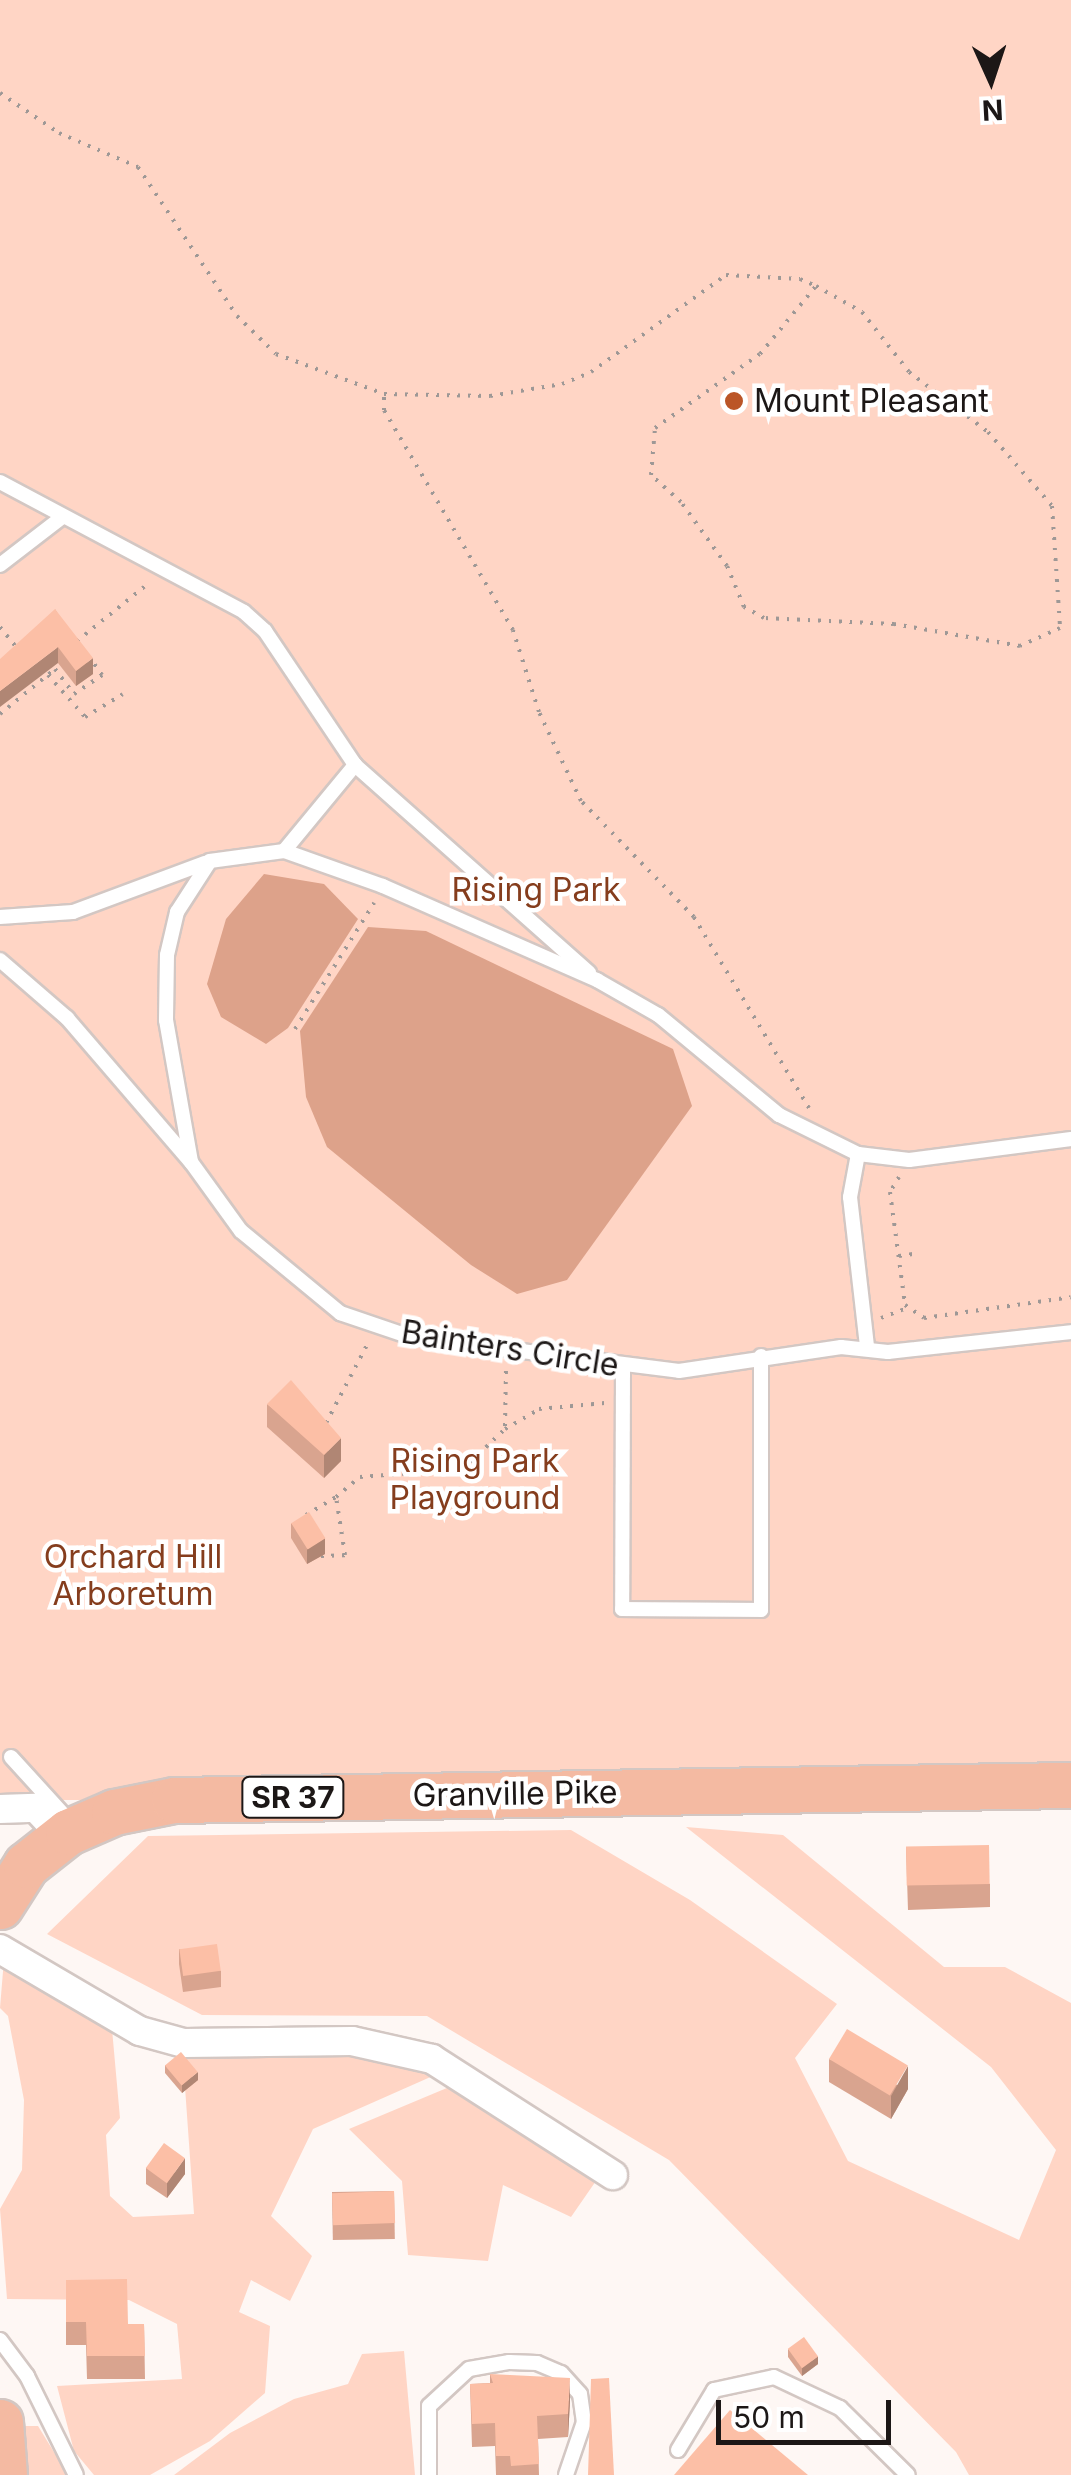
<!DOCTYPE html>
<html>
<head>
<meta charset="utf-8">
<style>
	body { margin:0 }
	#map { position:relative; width:1071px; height:2475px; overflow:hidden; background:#fef7f4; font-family:Inter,sans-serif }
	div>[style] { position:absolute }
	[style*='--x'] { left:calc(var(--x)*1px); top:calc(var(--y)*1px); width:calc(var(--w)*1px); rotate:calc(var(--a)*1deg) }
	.green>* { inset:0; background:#ffd5c5; transform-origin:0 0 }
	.water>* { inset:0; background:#dda28a }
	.path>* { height:4px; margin-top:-2px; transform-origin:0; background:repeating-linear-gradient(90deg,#9e9896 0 2.5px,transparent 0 10.5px) }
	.roads { filter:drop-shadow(2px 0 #d3c7c3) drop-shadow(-2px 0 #d3c7c3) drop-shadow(0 2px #d3c7c3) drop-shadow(0 -2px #d3c7c3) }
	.service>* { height:14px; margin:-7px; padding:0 7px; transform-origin:7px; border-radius:7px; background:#fff }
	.minor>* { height:28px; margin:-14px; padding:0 14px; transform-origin:14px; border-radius:14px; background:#fff }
	.trunk>* { height:45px; margin:-22.5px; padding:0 22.5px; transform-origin:22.5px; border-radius:22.5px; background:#f4baa2 }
	.wall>* { inset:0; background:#d9a48f; transform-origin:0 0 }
	.shaded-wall>* { inset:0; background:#b08674 }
	.building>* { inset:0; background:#fcbfa6; transform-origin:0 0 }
	.dots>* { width:28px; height:28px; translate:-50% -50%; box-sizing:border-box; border:5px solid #fff; border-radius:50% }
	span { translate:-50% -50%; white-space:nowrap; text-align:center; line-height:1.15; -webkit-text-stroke:9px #fff; paint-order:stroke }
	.shield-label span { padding:2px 8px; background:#fff; border:2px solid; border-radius:8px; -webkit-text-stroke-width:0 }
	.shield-label { font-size:30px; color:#1c1716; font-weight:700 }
	.poi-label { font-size:32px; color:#1c1716 }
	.left { translate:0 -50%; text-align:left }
	.park-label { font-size:32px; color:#853d1d }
	.street-label { font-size:32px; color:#1c1716 }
	.north { position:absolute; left:941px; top:30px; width:100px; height:100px; -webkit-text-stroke:8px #fff; paint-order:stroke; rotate:177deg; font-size:28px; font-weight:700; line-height:40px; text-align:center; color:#1c1716 }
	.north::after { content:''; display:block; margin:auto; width:35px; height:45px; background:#1c1716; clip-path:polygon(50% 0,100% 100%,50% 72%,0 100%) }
	.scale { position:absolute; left:716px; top:2400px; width:175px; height:45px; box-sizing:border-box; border:5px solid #1c1716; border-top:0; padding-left:12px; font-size:30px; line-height:35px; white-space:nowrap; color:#1c1716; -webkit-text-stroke:8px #fff; paint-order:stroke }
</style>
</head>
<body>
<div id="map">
	<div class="green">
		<div style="left:0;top:0;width:1071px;height:1800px"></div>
		<div style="clip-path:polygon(686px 1827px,783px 1835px,944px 1967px,1005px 1967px,1071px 2003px,1071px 2475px,969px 2475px,956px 2452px,669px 2160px,427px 2016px,202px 2015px,47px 1934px,148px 1836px,571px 1830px,690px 1900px,837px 2004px,795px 2058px,848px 2161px,1019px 2240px,1056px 2150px,991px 2067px)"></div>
		<div style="clip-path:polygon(4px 1959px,112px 2029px,120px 2118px,106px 2135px,110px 2196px,133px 2217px,194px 2214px,183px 2059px,387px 2053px,435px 2075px,313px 2129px,271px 2216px,312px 2256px,290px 2301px,251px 2280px,239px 2312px,270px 2326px,265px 2393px,210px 2441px,150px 2475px,94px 2475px,74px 2451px,57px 2386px,182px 2379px,177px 2324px,129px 2300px,7px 2299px,0 2209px,22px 2170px,24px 2100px,8px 2016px,0 2008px)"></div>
		<div style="clip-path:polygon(454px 2085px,598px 2178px,571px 2217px,503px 2185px,488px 2261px,408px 2255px,402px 2181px,349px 2129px)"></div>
		<div style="clip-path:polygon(404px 2351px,415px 2475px,174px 2475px,230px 2433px,294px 2399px,348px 2384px,362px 2354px)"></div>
		<div style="clip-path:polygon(21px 2426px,38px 2426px,68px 2475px,23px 2475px)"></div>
	</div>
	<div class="water">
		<div style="clip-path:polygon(264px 874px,324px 884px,358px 919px,288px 1028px,266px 1044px,221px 1017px,207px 984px,226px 919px)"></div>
		<div style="clip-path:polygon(368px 927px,426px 931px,673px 1049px,692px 1106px,567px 1280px,517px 1294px,471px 1265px,327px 1147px,306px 1097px,300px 1031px)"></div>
	</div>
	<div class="path">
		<div style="--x:0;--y:93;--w:71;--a:34.1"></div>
		<div style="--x:59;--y:133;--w:86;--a:23.3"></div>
		<div style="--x:138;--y:167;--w:179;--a:56.4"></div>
		<div style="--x:237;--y:316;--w:54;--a:44.3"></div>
		<div style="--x:276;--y:354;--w:115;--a:20.3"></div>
		<div style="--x:0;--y:627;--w:26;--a:51"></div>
		<div style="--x:77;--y:641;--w:94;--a:-38.9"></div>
		<div style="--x:48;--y:675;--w:56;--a:48.6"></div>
		<div style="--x:85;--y:717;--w:44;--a:-31.2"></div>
		<div style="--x:0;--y:714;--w:71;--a:-39.3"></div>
		<div style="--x:55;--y:669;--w:31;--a:53"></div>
		<div style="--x:74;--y:694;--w:34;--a:-34"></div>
		<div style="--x:102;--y:675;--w:19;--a:-125"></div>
		<div style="--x:295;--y:1029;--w:149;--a:-57.9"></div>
		<div style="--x:809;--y:1108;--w:223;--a:-121.1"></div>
		<div style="--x:694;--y:917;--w:162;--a:-134.2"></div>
		<div style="--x:581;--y:801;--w:98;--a:-115.3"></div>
		<div style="--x:539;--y:712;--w:86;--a:-107.6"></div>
		<div style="--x:513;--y:630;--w:255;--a:-120.4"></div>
		<div style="--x:384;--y:410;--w:16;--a:-90"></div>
		<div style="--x:384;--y:394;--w:106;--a:1.1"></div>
		<div style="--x:490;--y:396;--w:73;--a:-9.5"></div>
		<div style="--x:562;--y:384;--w:31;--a:-22"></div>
		<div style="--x:591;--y:372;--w:166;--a:-35.7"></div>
		<div style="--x:726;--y:275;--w:74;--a:3.1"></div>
		<div style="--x:800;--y:279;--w:17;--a:24"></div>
		<div style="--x:816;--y:286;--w:53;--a:29.5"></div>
		<div style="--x:862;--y:312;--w:76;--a:51.9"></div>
		<div style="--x:909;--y:372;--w:99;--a:37.2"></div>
		<div style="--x:988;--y:432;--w:98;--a:49.1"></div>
		<div style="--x:1052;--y:506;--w:122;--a:86.2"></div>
		<div style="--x:1060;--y:628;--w:44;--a:155.8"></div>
		<div style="--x:1020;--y:646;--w:128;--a:-170.1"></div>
		<div style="--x:894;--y:624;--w:130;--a:-177.4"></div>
		<div style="--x:764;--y:618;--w:23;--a:-151"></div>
		<div style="--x:744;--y:607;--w:44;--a:-112.5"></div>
		<div style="--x:727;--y:566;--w:79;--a:-125.7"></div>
		<div style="--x:681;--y:502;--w:40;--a:-138"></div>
		<div style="--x:651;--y:475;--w:47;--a:-85.1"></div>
		<div style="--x:655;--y:428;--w:128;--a:-35.2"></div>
		<div style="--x:760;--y:354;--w:88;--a:-50.5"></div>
		<div style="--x:899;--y:1177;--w:17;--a:121"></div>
		<div style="--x:890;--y:1192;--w:114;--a:82.4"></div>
		<div style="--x:905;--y:1305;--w:23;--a:34"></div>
		<div style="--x:924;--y:1318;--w:148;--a:-8.1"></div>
		<div style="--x:899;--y:1256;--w:14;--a:-8"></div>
		<div style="--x:881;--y:1318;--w:30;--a:-21"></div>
		<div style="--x:326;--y:1423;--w:90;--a:-62.3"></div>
		<div style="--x:505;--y:1426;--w:60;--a:-89"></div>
		<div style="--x:306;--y:1515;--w:35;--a:-31"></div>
		<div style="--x:321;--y:1556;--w:24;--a:-2"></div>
		<div style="--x:345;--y:1555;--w:59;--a:-98.8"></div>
		<div style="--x:336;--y:1497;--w:31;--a:-40"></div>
		<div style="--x:360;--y:1477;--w:103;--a:-4.4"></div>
		<div style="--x:463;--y:1469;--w:58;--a:-43.6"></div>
		<div style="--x:505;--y:1429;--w:39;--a:-30"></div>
		<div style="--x:539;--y:1409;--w:66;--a:-5.2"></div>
	</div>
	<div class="roads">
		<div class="service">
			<div style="--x:0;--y:482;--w:276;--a:28"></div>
			<div style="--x:244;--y:612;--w:28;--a:42"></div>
			<div style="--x:265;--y:631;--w:161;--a:56.1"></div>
			<div style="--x:355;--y:765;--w:313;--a:41.6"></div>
			<div style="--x:0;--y:565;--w:77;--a:-37.6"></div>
			<div style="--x:284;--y:851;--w:112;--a:-50.5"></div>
			<div style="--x:0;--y:917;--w:73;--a:-3.9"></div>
			<div style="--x:73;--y:912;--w:141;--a:-20.4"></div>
			<div style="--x:0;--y:960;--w:89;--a:40.9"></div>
			<div style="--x:67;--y:1018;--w:190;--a:49.3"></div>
			<div style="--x:1071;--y:1139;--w:163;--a:172.6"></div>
			<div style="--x:909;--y:1160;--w:51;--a:-173.3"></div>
			<div style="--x:858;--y:1154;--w:88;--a:-153.7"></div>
			<div style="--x:779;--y:1115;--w:157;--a:-140.4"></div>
			<div style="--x:658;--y:1015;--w:70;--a:-150.2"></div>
			<div style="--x:597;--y:980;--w:234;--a:-156.3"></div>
			<div style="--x:383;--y:886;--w:105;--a:-160.5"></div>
			<div style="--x:284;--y:851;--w:75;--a:172.3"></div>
			<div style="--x:210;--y:861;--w:61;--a:122.9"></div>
			<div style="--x:177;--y:912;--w:44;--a:103.1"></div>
			<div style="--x:167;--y:955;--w:65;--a:90.9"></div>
			<div style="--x:166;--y:1020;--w:144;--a:80"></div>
			<div style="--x:191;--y:1162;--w:85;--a:54.1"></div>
			<div style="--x:241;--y:1231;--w:129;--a:39.6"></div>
			<div style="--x:340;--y:1313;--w:75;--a:18.7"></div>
			<div style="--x:411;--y:1337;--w:270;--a:7.2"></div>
			<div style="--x:679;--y:1371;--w:164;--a:-8.4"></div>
			<div style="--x:841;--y:1347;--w:47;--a:6.1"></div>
			<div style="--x:888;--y:1352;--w:184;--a:-6.2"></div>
			<div style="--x:858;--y:1154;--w:44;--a:100.5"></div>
			<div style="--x:850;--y:1197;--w:151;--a:83.5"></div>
			<div style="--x:623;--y:1369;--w:240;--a:90.2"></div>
			<div style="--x:622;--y:1609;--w:139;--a:0.4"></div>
			<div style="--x:761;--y:1610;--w:254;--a:-90"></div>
			<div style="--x:11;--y:1757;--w:89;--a:47.7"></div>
			<div style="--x:0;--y:2340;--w:45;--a:53.1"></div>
			<div style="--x:27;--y:2376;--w:110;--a:63.7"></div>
			<div style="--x:678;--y:2450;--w:70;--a:-59"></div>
			<div style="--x:714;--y:2390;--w:61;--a:-12.2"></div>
			<div style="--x:774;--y:2377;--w:73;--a:25.2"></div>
			<div style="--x:840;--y:2408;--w:95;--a:44.6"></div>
			<div style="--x:429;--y:2475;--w:69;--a:-90"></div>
			<div style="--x:429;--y:2406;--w:54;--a:-42.8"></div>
			<div style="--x:469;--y:2369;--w:41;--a:-9.9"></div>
			<div style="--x:509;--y:2362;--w:28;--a:2"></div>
			<div style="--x:537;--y:2363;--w:26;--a:23"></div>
			<div style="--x:561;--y:2373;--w:28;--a:48"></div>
			<div style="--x:580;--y:2394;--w:28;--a:82"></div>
			<div style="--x:584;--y:2422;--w:56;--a:108.8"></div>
		</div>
		<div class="minor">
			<div style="--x:0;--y:1809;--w:36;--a:-2"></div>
			<div style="--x:36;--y:1808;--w:38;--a:47"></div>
			<div style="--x:0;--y:1949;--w:162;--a:30.4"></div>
			<div style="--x:140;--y:2031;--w:46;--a:15.3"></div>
			<div style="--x:184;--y:2043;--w:168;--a:-0.7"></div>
			<div style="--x:352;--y:2041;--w:82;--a:12.7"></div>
			<div style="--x:432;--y:2059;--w:215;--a:32.7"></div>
		</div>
		<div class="trunk">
			<div style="--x:0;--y:1906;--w:49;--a:-57.6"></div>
			<div style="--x:26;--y:1865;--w:53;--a:-38.2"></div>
			<div style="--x:68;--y:1832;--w:50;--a:-23.5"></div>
			<div style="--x:114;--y:1812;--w:61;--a:-11.3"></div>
			<div style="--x:174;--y:1800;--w:897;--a:-0.96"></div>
			<div style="--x:0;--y:2422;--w:53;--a:85.7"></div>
		</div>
	</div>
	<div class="wall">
		<div style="clip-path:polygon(55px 609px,93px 674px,76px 686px,58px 663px)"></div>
		<div style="clip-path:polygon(267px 1404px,341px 1461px,324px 1478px,267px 1427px)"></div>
		<div style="clip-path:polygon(291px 1523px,325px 1554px,307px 1564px,291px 1538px)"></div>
		<div style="clip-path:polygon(906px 1847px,990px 1884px,990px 1907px,908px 1910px)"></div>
		<div style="clip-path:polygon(179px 1949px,221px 1971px,221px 1987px,183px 1992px,179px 1964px)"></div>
		<div style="clip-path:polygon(829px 2059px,908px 2089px,891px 2119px,829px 2082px)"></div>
		<div style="clip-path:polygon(165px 2065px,198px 2080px,182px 2093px,165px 2073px)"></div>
		<div style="clip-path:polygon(146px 2168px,185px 2174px,167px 2198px,146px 2184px)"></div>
		<div style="left:394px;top:2191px;width:48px;height:62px;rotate:89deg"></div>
		<div style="clip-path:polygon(66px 2280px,128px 2324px,144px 2324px,145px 2379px,87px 2379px,86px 2345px,66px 2345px)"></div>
		<div style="clip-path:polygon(788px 2349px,818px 2364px,802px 2376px,788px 2357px)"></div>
		<div style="clip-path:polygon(490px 2374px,570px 2401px,568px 2437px,538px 2439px,539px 2475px,496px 2475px,495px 2446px,472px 2447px,470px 2384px,490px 2383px)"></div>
	</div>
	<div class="shaded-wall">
		<div style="clip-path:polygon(58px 647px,58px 663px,0 707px,0 691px)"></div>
		<div style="clip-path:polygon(93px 658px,93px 674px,76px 686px,76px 671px)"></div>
		<div style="clip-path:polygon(341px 1438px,341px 1461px,324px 1478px,324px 1455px)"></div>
		<div style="clip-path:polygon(325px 1538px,325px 1554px,307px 1564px,307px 1549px)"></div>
		<div style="clip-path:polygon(908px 2066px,908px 2089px,891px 2119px,891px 2096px)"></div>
		<div style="clip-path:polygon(198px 2072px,198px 2080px,182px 2093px,182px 2085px)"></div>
		<div style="clip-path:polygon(185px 2158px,185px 2174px,167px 2198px,167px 2183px)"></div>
		<div style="clip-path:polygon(818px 2356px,818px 2364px,802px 2376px,802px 2368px)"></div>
		<div style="clip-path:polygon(570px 2378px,570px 2401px,568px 2437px,568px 2414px)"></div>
	</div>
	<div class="building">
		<div style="clip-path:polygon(55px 609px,93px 658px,76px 671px,58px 647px,0 691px,0 659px)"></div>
		<div style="clip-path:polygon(291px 1380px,341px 1438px,324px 1455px,267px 1404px)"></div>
		<div style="left:309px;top:1512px;width:31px;height:21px;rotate:58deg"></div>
		<div style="left:989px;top:1845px;width:39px;height:83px;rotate:89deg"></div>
		<div style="left:217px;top:1944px;width:27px;height:38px;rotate:82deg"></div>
		<div style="left:847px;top:2029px;width:71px;height:35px;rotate:31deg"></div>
		<div style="left:181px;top:2052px;width:26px;height:21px;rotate:50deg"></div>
		<div style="left:164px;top:2143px;width:26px;height:31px;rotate:36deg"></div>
		<div style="left:394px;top:2191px;width:32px;height:62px;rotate:88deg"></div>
		<div style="clip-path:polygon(127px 2279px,128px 2324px,144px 2324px,145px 2356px,87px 2356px,86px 2322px,66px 2322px,66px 2280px)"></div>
		<div style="left:804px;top:2337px;width:24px;height:20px;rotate:54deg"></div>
		<div style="clip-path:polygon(490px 2374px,570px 2378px,568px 2414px,537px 2416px,539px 2464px,511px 2466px,510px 2456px,496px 2456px,495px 2423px,472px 2424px,470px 2384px,493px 2383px)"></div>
		<div style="clip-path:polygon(609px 2378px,614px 2475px,588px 2475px,591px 2379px)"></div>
		<div style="clip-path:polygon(730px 2410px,808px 2475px,674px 2475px)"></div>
	</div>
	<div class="dots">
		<div style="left:734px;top:401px;background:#bb5527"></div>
	</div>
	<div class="shield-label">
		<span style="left:293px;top:1797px">SR 37</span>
	</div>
	<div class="poi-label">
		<span class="left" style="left:754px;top:401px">Mount Pleasant</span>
	</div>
	<div class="park-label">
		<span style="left:536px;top:890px">Rising Park</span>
		<span style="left:475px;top:1480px">Rising Park<br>Playground</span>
		<span style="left:133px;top:1576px">Orchard Hill<br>Arboretum</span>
	</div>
	<div class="street-label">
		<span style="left:510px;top:1349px;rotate:9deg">Bainters Circle</span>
		<span style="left:515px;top:1794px;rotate:-1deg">Granville Pike</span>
	</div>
	<div class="north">N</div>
	<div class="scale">50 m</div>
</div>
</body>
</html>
